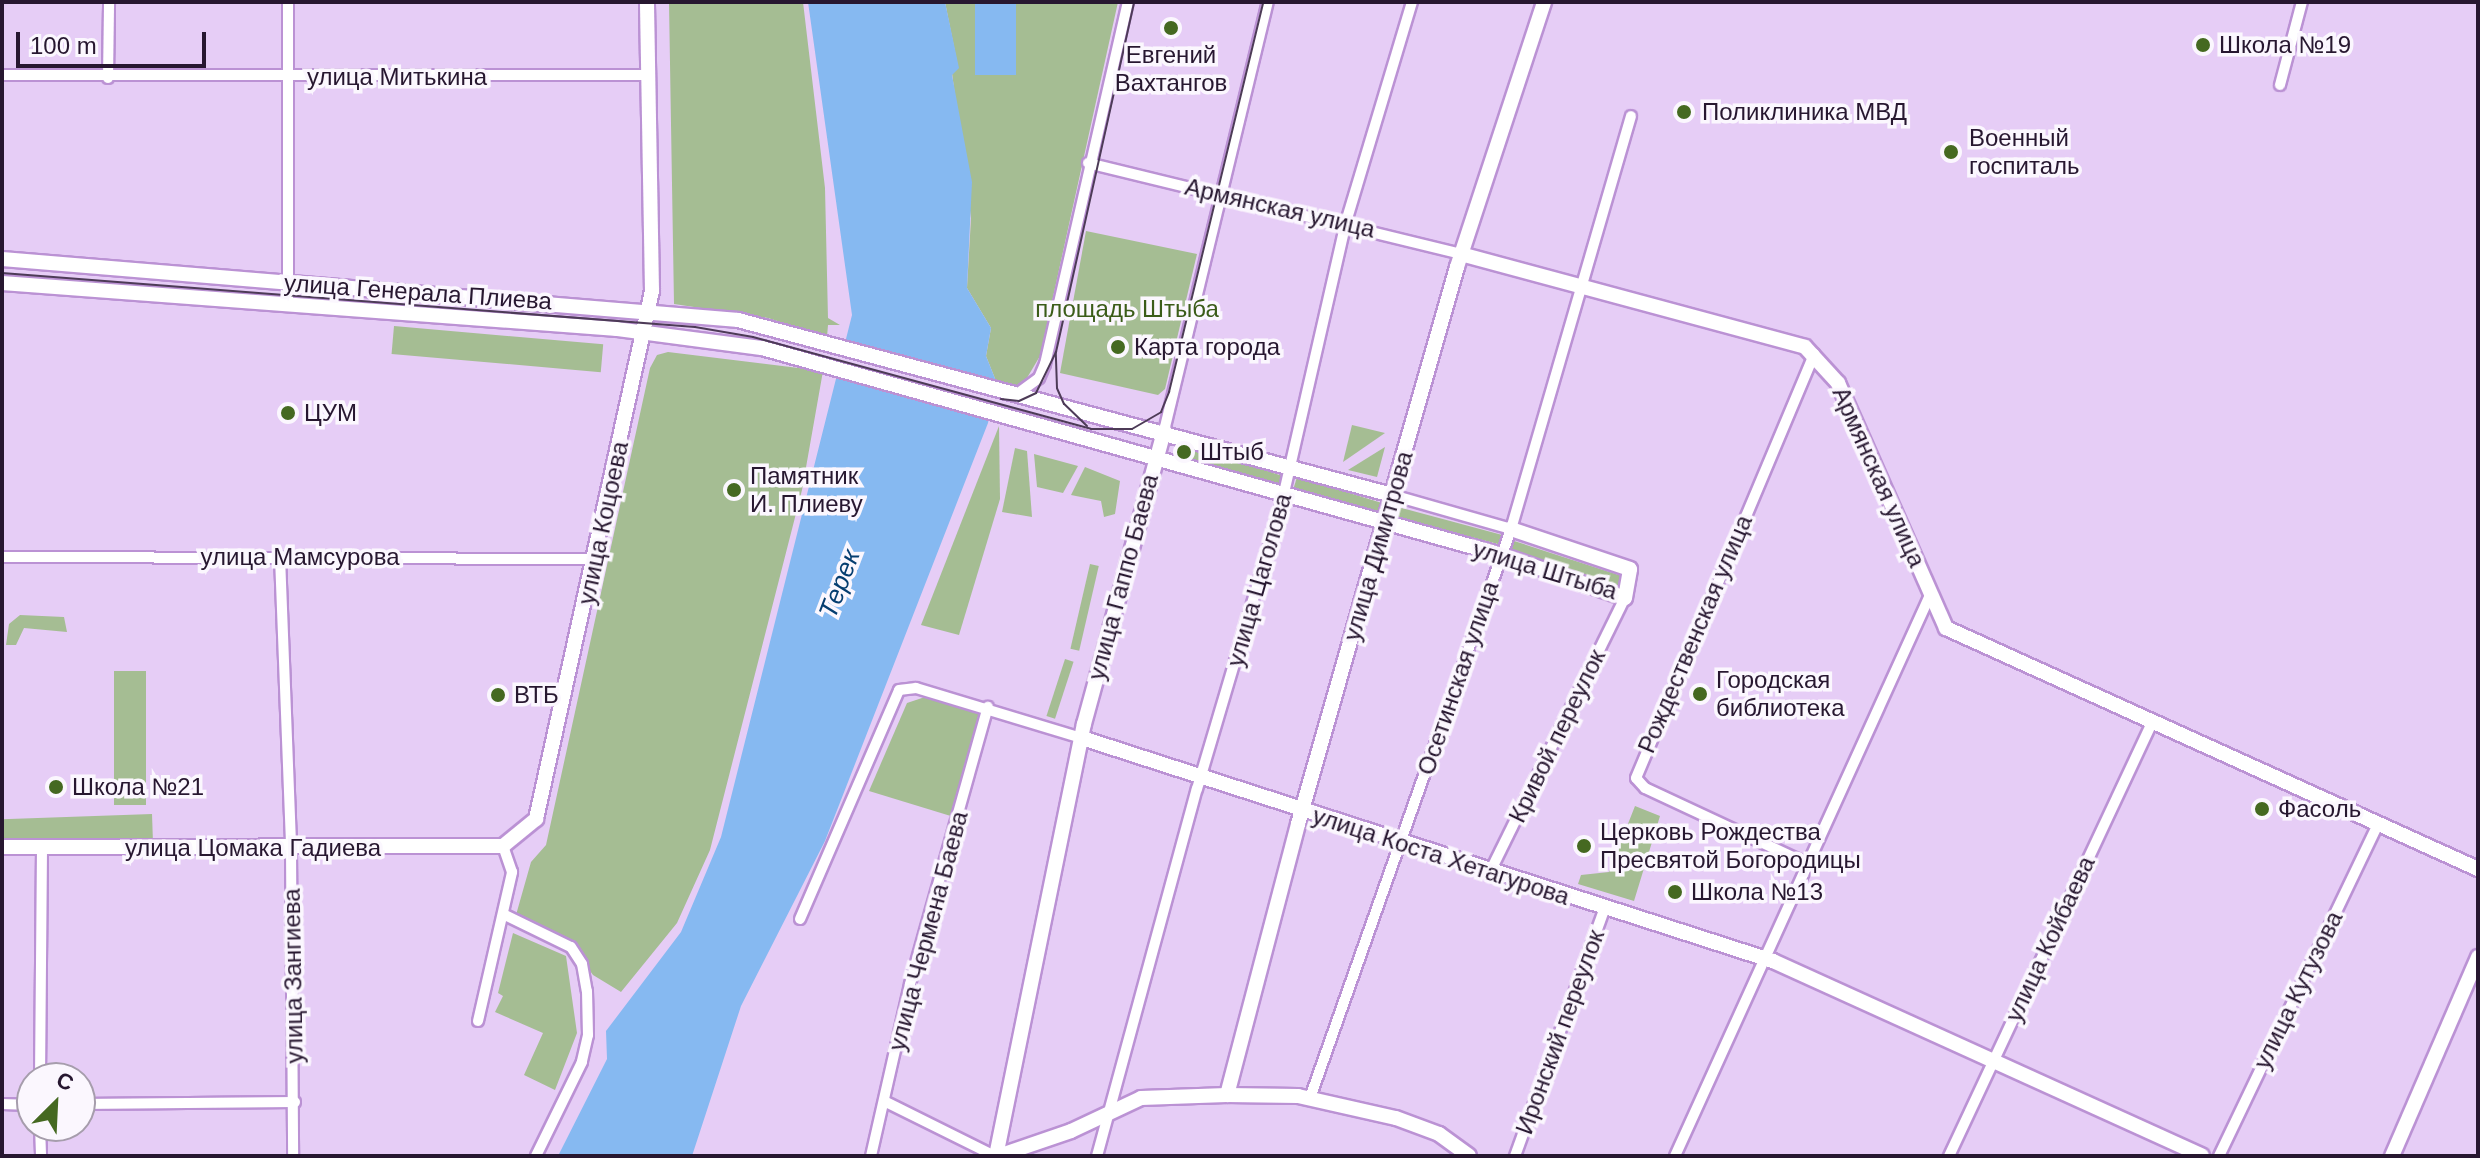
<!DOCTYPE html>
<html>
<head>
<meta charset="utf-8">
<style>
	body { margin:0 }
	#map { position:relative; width:2480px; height:1158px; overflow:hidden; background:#e6cdf6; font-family:Helvetica,sans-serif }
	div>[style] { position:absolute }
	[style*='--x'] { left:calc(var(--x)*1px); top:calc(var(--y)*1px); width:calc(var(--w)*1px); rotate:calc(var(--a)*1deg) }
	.green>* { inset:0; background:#a5bd93; transform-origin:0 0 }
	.water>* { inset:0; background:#86b9f1; transform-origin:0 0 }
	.pier>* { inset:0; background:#e6cdf6; transform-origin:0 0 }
	.roads { filter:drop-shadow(2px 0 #bb92d4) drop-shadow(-2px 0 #bb92d4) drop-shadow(0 2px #bb92d4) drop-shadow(0 -2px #bb92d4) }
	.street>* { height:10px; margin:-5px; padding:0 5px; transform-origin:5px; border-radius:5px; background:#fff }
	.secondary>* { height:14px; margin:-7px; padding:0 7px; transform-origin:7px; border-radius:7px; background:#fff }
	.tram>* { height:2px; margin:-1px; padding:0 1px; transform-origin:1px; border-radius:1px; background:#4d3b57 }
	.dots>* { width:22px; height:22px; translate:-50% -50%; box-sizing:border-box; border:4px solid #fbf7fe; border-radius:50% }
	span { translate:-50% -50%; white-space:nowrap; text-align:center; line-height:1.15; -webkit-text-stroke:7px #fbf7fe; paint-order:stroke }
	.poi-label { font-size:24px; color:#271730 }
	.left { translate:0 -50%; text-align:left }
	.street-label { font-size:24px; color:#271730 }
	.park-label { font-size:24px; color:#3b5c19 }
	.water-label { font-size:26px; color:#053d70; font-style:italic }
	.frame { position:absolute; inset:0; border:4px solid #271730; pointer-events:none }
	.north { position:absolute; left:16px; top:1062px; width:80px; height:80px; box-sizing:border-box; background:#fbf7fe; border:2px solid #a69dac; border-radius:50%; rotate:24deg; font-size:22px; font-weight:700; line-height:32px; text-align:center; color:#271730 }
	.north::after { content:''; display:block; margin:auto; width:28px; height:36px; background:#456921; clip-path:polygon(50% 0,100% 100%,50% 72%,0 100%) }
	.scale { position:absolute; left:16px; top:32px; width:190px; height:36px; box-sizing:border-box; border:4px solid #271730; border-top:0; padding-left:10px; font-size:24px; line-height:28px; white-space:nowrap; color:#271730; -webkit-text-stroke:6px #fbf7fe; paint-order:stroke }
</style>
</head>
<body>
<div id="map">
	<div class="green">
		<div style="clip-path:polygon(803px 2px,825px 188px,828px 318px,840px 325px,828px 325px,827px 337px,768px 318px,674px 304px,669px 3px)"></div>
		<div style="clip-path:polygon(945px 2px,1118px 2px,1040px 356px,1021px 388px,996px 381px,986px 356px,991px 328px,967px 288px,971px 218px,952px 73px,958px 67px)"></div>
		<div style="clip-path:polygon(1086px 231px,1197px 254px,1165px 389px,1158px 395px,1060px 373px)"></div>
		<div style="left:394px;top:326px;width:210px;height:28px;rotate:5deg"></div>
		<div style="clip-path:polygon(668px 352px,823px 371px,802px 490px,710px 850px,677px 923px,621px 992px,593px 975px,566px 938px,516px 915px,531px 862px,546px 845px,650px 368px,657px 355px)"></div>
		<div style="clip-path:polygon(1352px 425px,1385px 433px,1343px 462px)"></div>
		<div style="clip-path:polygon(999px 426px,1000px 499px,959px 635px,921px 625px)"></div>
		<div style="left:1185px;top:446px;width:104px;height:11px;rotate:17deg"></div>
		<div style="clip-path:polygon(1385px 447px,1377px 477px,1348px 470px)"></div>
		<div style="clip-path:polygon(1015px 448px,1027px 451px,1032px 517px,1002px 512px)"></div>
		<div style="clip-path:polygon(1034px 454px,1078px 466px,1063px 493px,1037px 487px)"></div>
		<div style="clip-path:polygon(1085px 467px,1120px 481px,1115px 514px,1104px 517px,1101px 501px,1071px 495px)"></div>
		<div style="left:1297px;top:477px;width:94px;height:13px;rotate:17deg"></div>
		<div style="left:1398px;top:507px;width:109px;height:10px;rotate:15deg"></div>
		<div style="left:1511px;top:540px;width:123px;height:10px;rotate:18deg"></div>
		<div style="left:1090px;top:564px;width:9px;height:87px;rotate:13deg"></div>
		<div style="clip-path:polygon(20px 615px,64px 617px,67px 632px,24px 628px,16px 645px,6px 645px,9px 624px)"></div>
		<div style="left:1065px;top:659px;width:9px;height:60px;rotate:18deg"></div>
		<div style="left:114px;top:671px;width:32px;height:134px"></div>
		<div style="clip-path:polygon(928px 696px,982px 711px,954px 817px,869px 791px,907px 703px)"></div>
		<div style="clip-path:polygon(1635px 806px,1660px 816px,1634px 901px,1578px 884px,1581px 875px,1609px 872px)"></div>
		<div style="left:152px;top:814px;width:24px;height:150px;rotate:88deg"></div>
		<div style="clip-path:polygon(513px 933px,566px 956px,577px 1033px,555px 1090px,524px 1075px,543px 1033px,495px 1012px,503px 996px,498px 993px)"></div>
	</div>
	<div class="water">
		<div style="clip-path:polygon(808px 2px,945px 2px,959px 68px,952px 75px,972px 182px,967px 288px,991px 328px,986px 356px,996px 381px,988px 423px,825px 841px,741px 1006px,692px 1156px,558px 1156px,607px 1059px,606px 1031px,681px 932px,721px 837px,852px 315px)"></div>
		<div style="left:975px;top:2px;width:41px;height:73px"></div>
	</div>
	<div class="pier">
		<div style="left:842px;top:339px;width:164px;height:38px;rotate:16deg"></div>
	</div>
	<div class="roads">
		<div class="street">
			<div style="--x:288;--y:2;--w:302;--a:90"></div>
			<div style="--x:2;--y:75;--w:646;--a:0"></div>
			<div style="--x:108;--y:78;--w:76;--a:-89.2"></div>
			<div style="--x:2280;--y:85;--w:86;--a:-75.2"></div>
			<div style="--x:1088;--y:163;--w:384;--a:13.7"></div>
			<div style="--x:1017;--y:394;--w:27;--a:-36"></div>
			<div style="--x:1039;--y:378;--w:15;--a:-67"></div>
			<div style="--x:1045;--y:364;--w:371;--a:-77.1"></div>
			<div style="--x:1164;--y:431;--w:441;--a:-76.4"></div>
			<div style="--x:1392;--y:495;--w:124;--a:15.9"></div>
			<div style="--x:2;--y:557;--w:595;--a:0.19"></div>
			<div style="--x:280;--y:557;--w:293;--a:87.8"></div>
			<div style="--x:291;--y:850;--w:306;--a:89.6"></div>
			<div style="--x:1810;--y:865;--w:182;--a:-155"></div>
			<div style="--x:1645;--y:788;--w:13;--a:-132"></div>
			<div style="--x:1636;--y:778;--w:460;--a:-67.2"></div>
			<div style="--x:1489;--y:874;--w:308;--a:-63.8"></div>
			<div style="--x:505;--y:915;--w:73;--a:25.9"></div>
			<div style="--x:571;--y:947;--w:20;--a:57"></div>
			<div style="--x:582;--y:964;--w:27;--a:80"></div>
			<div style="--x:587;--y:991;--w:44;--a:88.7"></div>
			<div style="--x:588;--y:1035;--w:28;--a:103"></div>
			<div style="--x:582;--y:1062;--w:105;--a:116.1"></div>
			<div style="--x:800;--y:919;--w:249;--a:-66.6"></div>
			<div style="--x:899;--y:690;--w:17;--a:-7"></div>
			<div style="--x:916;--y:688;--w:173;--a:16.8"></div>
			<div style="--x:478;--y:1021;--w:153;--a:-77.1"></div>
			<div style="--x:512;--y:872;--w:28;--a:-109"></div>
			<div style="--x:40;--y:1078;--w:230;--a:-89.5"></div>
			<div style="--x:1310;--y:1098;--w:603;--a:-70.54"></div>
			<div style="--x:1511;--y:529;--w:430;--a:-73.8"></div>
			<div style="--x:884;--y:1101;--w:124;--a:26.4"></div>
			<div style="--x:2;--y:1104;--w:30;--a:2"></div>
			<div style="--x:80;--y:1104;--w:215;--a:-0.5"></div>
			<div style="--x:40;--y:1126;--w:30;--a:88"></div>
			<div style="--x:871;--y:1156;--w:176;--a:-77.2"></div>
			<div style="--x:910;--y:984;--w:288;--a:-74.3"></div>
			<div style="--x:1097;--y:1156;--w:380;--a:-74.8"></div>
			<div style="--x:1197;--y:789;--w:295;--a:-73.5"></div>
			<div style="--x:1281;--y:506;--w:291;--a:-77.1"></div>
			<div style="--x:1346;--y:222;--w:230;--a:-73.3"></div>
			<div style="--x:1515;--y:1156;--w:264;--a:-70.1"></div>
			<div style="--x:1675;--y:1156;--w:618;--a:-65.55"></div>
			<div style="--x:1949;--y:1156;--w:478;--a:-64.9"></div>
			<div style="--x:2219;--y:1156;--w:368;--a:-64.4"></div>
		</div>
		<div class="secondary">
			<div style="--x:1461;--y:254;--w:356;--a:15.1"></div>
			<div style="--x:1805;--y:347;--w:49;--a:47.5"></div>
			<div style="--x:1838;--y:383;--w:268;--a:66.2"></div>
			<div style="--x:1946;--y:628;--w:584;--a:24.37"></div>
			<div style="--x:2;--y:259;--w:739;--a:4.74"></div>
			<div style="--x:738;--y:320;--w:677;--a:14.98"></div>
			<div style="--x:2;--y:283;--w:617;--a:4.28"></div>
			<div style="--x:617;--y:329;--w:146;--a:7.5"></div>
			<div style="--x:762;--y:348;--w:768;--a:15.63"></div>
			<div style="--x:1502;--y:555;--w:130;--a:19.3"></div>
			<div style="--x:1625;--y:598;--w:29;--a:-80"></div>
			<div style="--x:1630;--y:569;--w:126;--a:-161.4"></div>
			<div style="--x:1082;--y:738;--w:726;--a:17.89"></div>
			<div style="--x:1773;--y:961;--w:471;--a:24.4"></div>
			<div style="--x:2;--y:847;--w:501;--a:-0.11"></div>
			<div style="--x:503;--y:846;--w:43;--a:-39.3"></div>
			<div style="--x:536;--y:819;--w:541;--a:-77.61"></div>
			<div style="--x:652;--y:291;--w:289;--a:-91"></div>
			<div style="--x:1227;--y:1095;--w:280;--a:-75.3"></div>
			<div style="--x:1298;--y:824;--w:579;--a:-74.07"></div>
			<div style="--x:1457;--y:267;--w:279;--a:-71.8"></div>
			<div style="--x:996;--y:1156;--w:441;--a:-78.5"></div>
			<div style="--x:1084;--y:724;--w:304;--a:-74.7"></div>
			<div style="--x:998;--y:1156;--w:77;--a:-18.9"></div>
			<div style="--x:1071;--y:1131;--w:77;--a:-25.2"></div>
			<div style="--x:1141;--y:1098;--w:86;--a:-2"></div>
			<div style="--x:1227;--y:1095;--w:71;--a:0.8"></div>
			<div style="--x:1298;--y:1096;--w:100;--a:12.7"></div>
			<div style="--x:1396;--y:1118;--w:46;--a:20.4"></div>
			<div style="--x:1439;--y:1134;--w:37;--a:36"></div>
			<div style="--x:2392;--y:1156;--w:217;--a:-66.6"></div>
		</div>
	</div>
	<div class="tram">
		<div style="--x:2;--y:273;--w:695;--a:4.46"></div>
		<div style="--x:695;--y:327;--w:59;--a:9.8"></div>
		<div style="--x:753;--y:337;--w:350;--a:15.2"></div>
		<div style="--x:1091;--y:429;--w:41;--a:0"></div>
		<div style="--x:1132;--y:429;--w:34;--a:-30"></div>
		<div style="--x:1161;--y:412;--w:22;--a:-68"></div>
		<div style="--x:1169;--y:392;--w:401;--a:-76.4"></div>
		<div style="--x:1001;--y:399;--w:18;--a:6"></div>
		<div style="--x:1019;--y:401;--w:19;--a:-25"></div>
		<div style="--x:1036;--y:393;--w:46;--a:-64"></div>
		<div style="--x:1087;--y:426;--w:32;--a:-136"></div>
		<div style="--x:1064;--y:404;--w:17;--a:-114"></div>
		<div style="--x:1057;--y:388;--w:36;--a:-92"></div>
		<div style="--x:1056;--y:352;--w:359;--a:-77.4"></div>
	</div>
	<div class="dots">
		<div style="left:1171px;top:28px;background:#456921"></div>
		<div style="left:2203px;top:45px;background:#456921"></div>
		<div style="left:1684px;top:112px;background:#456921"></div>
		<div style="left:1951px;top:152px;background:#456921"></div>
		<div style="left:1118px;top:347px;background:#456921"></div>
		<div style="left:288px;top:413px;background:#456921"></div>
		<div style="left:1184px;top:452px;background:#456921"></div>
		<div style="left:734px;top:490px;background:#456921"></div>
		<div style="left:1700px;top:694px;background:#456921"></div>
		<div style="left:498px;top:695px;background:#456921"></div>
		<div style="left:56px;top:787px;background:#456921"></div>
		<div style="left:2262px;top:809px;background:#456921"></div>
		<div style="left:1584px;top:846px;background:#456921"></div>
		<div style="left:1675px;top:892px;background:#456921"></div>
	</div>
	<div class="poi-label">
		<span class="left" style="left:2219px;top:45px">Школа №19</span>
		<span style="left:1171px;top:69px">Евгений<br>Вахтангов</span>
		<span class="left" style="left:1702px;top:112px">Поликлиника МВД</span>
		<span class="left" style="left:1969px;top:152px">Военный<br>госпиталь</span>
		<span class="left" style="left:1134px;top:347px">Карта города</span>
		<span class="left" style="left:304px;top:413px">ЦУМ</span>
		<span class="left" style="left:1200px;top:452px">Штыб</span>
		<span class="left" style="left:750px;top:490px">Памятник<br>И. Плиеву</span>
		<span class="left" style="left:1716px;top:694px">Городская<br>библиотека</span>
		<span class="left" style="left:514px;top:695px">ВТБ</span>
		<span class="left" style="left:72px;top:787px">Школа №21</span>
		<span class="left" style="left:2278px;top:809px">Фасоль</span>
		<span class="left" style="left:1600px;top:846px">Церковь Рождества<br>Пресвятой Богородицы</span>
		<span class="left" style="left:1691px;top:892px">Школа №13</span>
	</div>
	<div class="street-label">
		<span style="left:397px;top:77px">улица Митькина</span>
		<span style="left:1280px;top:208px;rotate:13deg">Армянская улица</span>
		<span style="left:418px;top:292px;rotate:4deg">улица Генерала Плиева</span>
		<span style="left:1879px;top:477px;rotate:66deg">Армянская улица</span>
		<span style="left:603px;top:523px;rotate:-78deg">улица Коцоева</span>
		<span style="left:1378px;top:546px;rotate:-74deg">улица Димитрова</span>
		<span style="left:300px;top:557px">улица Мамсурова</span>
		<span style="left:1545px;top:570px;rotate:17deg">улица Штыба</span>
		<span style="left:1123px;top:577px;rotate:-75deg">улица Гаппо Баева</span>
		<span style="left:1259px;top:580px;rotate:-74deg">улица Цаголова</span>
		<span style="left:1695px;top:634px;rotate:-67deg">Рождественская улица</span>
		<span style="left:1458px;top:678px;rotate:-71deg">Осетинская улица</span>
		<span style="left:1557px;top:736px;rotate:-64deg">Кривой переулок</span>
		<span style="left:253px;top:848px">улица Цомака Гадиева</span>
		<span style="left:1441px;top:856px;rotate:18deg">улица Коста Хетагурова</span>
		<span style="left:928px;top:931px;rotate:-75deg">улица Чермена Баева</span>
		<span style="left:2050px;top:939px;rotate:-65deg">улица Койбаева</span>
		<span style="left:293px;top:976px;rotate:-91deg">улица Зангиева</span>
		<span style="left:2298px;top:990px;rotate:-64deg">улица Кутузова</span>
		<span style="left:1560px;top:1032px;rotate:-70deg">Иронский переулок</span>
	</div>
	<div class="park-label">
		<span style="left:1127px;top:309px">площадь Штыба</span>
	</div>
	<div class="water-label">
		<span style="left:840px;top:584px;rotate:-69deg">Терек</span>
	</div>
	<div class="frame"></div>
	<div class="north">С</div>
	<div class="scale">100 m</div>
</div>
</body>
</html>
